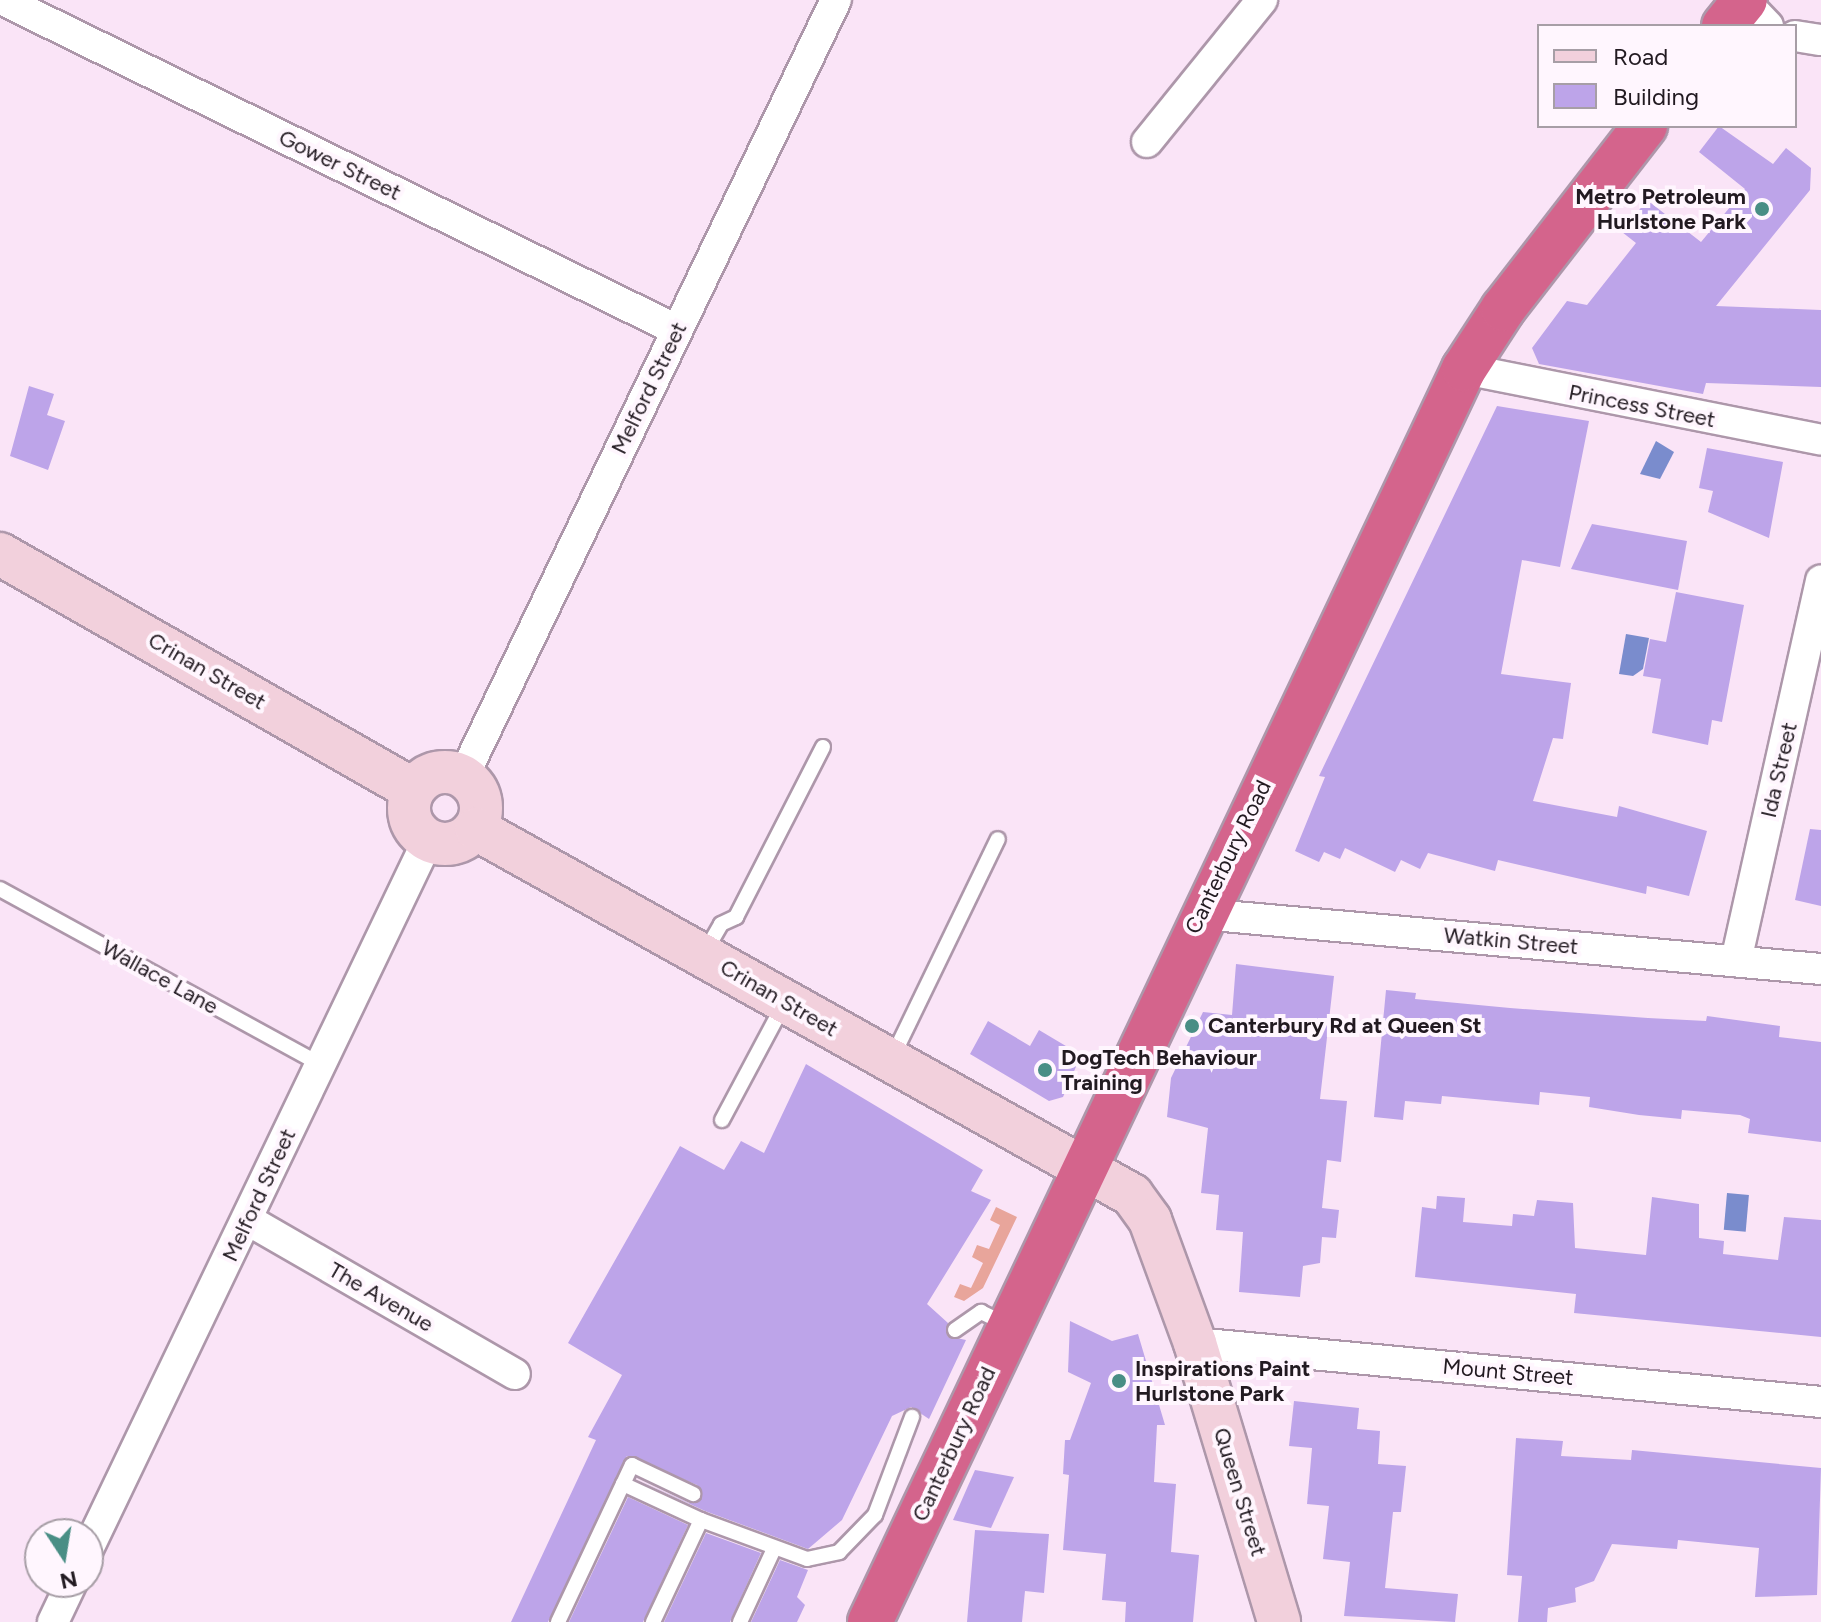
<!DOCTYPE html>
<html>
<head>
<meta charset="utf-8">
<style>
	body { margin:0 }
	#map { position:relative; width:1821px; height:1622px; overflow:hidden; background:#fae4f7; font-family:Figtree,sans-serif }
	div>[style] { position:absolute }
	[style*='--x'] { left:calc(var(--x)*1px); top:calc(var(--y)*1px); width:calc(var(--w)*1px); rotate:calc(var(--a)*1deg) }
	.green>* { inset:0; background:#e8a59b }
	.water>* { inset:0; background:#7a8ccd; transform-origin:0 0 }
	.building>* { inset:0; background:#bda4e9 }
	.roads { filter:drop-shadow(2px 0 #ad97aa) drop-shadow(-2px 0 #ad97aa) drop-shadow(0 2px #ad97aa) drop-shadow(0 -2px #ad97aa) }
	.lane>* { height:14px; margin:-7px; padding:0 7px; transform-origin:7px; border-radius:7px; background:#fff }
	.street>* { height:30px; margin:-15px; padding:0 15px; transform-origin:15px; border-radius:15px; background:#fff }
	.secondary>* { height:42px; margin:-21px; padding:0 21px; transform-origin:21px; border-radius:21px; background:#f2d0dc }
	.secondary>.ring { margin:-21px; padding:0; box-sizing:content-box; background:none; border:42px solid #f2d0dc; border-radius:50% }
	.highway>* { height:44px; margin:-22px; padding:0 22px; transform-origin:22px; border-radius:22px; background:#d4648c }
	.dots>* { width:22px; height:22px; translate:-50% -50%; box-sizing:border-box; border:4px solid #fff6fe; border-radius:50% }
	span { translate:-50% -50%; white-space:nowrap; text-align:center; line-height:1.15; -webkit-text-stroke:8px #fff6fe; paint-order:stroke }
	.street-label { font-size:22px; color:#221a21 }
	.poi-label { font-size:22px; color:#221a21; font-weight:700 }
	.right { translate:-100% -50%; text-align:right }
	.left { translate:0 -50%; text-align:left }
	.legend { position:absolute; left:1537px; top:24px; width:260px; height:104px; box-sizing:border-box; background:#fff6fe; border:2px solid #a79ea6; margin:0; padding:10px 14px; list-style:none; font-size:24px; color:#221a21 }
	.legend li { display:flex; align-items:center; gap:16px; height:40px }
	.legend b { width:40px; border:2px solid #a79ea6 }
	.north { position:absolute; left:24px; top:1518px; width:80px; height:80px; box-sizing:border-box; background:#fff6fe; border:2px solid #a79ea6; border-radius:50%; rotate:168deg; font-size:22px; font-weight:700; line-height:32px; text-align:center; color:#221a21 }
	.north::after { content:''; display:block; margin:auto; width:28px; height:36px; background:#498e85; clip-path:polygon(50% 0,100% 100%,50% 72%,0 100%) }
</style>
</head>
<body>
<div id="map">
	<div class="green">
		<div style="clip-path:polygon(996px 1207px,1017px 1217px,983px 1288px,964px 1301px,954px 1297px,960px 1284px,971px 1288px,983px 1263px,972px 1257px,977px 1245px,989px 1249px,1000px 1225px,990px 1220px)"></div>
	</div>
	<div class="water">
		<div style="clip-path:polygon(1656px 441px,1674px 452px,1660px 479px,1640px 474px)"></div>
		<div style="clip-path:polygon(1626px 634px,1649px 638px,1643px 669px,1633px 676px,1619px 674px)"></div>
		<div style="left:1727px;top:1193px;width:22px;height:37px;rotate:5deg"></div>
	</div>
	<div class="building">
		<div style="clip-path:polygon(1719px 126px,1773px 164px,1786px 148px,1811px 168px,1810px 190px,1716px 306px,1821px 310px,1821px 387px,1706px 383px,1703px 394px,1539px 364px,1532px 348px,1567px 301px,1587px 305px,1636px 243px,1622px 232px,1647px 200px,1701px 242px,1745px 189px,1699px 152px)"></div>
		<div style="clip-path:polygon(29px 386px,54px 394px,47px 415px,65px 421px,48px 470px,10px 456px)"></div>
		<div style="clip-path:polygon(1497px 406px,1589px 421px,1560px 567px,1522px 560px,1501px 674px,1571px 683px,1563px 739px,1553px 738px,1533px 801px,1617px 817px,1619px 806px,1707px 831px,1689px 896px,1647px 886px,1646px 894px,1498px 860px,1495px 871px,1428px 853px,1420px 869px,1401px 860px,1395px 872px,1345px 848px,1340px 859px,1324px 852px,1319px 862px,1295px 851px,1325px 777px,1319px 776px)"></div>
		<div style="clip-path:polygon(1707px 448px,1783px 462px,1769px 538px,1708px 512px,1713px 491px,1699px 488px)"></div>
		<div style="clip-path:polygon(1592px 524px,1687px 541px,1678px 590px,1571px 569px)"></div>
		<div style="clip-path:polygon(1676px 592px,1744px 605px,1722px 722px,1712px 720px,1708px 745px,1652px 733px,1661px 679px,1643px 676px,1650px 639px,1666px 642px)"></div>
		<div style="clip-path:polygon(1810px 829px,1821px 830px,1821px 906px,1795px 900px)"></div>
		<div style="clip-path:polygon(1236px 964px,1334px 976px,1320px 1099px,1347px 1101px,1341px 1162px,1327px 1160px,1322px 1208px,1339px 1210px,1336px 1238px,1322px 1237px,1320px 1263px,1303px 1266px,1300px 1297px,1239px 1292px,1243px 1232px,1216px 1230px,1219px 1195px,1201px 1193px,1208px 1128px,1167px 1117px,1171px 1078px,1203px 1012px,1232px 1015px)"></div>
		<div style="clip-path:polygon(1386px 990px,1416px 993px,1415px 999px,1510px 1008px,1648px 1018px,1706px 1021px,1707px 1016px,1780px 1026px,1779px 1037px,1821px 1042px,1821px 1142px,1748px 1133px,1750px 1119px,1740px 1115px,1682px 1110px,1681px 1119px,1639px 1115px,1589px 1107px,1590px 1097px,1540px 1092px,1539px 1105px,1442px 1096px,1441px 1104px,1405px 1101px,1403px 1120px,1374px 1117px)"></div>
		<div style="clip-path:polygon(988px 1021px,1030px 1046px,1039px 1030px,1081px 1055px,1063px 1097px,1049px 1101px,970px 1054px)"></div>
		<div style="clip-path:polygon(806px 1064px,983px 1170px,971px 1191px,991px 1200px,927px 1304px,948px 1323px,947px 1336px,966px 1340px,929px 1419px,911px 1407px,892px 1416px,842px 1520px,808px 1549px,705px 1511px,636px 1479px,689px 1503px,702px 1498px,697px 1485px,627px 1456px,548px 1622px,511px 1622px,596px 1440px,588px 1437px,622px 1375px,568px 1343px,680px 1146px,724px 1170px,741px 1141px,764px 1153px)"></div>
		<div style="clip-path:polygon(1437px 1196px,1465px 1198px,1463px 1222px,1512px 1226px,1513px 1214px,1534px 1216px,1537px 1200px,1573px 1203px,1575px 1248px,1646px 1255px,1652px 1197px,1699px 1204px,1699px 1238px,1724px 1241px,1723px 1254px,1778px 1260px,1784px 1217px,1821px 1220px,1821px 1337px,1574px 1313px,1576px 1294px,1415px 1277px,1422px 1207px,1436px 1209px)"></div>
		<div style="clip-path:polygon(1070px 1321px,1112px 1341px,1138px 1334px,1165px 1425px,1157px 1425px,1154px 1482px,1176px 1484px,1171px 1552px,1199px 1555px,1193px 1622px,1125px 1622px,1126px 1602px,1102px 1600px,1106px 1554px,1063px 1550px,1069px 1475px,1063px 1474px,1065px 1440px,1070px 1440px,1091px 1383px,1068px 1372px)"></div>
		<div style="clip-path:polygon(1294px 1401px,1359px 1408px,1357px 1429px,1380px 1431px,1378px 1464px,1406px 1466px,1401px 1512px,1393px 1512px,1385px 1588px,1458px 1594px,1455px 1622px,1344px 1616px,1350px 1562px,1323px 1559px,1329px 1506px,1307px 1504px,1312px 1448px,1289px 1446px)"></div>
		<div style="clip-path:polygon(1516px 1438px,1563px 1441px,1561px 1456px,1631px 1460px,1632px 1450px,1821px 1468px,1817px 1595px,1755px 1597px,1759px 1548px,1678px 1540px,1677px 1549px,1612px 1544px,1594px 1581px,1575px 1588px,1576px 1602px,1548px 1608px,1547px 1622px,1518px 1622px,1522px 1576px,1507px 1575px)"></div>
		<div style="clip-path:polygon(975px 1470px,1014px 1477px,991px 1528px,953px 1520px)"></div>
		<div style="clip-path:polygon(628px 1497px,688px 1525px,643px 1622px,569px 1622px)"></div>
		<div style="clip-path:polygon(975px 1530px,1049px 1534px,1044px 1593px,1025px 1591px,1022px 1622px,967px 1622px)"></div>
		<div style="clip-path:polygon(706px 1533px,761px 1553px,730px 1622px,664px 1622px)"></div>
		<div style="clip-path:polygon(780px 1560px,808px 1570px,797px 1597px,805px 1605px,797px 1622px,751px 1622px)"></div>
	</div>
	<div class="roads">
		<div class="lane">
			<div style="--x:0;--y:889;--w:364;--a:28.7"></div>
			<div style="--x:705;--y:952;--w:32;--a:-60"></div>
			<div style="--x:721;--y:924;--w:17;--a:-25"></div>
			<div style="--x:736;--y:917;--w:191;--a:-62.9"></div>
			<div style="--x:892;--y:1058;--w:243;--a:-64.2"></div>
			<div style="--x:722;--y:1120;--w:132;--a:-61.9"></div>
			<div style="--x:955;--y:1330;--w:32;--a:-35"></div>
			<div style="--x:981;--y:1312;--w:28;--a:26"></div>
			<div style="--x:623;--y:1484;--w:21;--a:-65"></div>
			<div style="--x:632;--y:1465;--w:68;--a:25.4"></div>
			<div style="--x:701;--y:1520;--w:113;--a:20.2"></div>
			<div style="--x:807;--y:1559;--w:33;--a:-12"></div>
			<div style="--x:839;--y:1552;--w:52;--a:-45.8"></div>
			<div style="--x:875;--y:1515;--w:105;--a:-69.3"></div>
			<div style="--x:558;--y:1622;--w:153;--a:-64.8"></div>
			<div style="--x:623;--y:1484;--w:86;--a:24.8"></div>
			<div style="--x:701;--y:1520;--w:113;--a:115.2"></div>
			<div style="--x:740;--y:1622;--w:78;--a:-65.1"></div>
		</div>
		<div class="street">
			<div style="--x:3;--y:0;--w:750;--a:26.09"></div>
			<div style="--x:1743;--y:0;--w:36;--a:46"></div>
			<div style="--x:1795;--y:36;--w:26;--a:9"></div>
			<div style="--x:1147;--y:142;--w:183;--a:-51"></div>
			<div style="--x:1464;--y:369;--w:364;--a:11.2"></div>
			<div style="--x:463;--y:777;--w:862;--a:-64.36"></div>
			<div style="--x:1201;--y:914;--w:622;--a:5.07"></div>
			<div style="--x:1736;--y:961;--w:390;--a:-77.4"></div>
			<div style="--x:248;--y:1220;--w:308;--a:30"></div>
			<div style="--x:1195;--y:1343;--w:629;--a:5.38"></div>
			<div style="--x:88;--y:1549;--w:786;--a:-64.38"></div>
			<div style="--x:53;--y:1622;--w:44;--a:-64.6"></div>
		</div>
		<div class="secondary">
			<div style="--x:0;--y:554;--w:476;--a:29.7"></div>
			<div class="ring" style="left:409px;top:772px;width:30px;height:30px"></div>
			<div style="--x:476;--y:829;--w:751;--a:29.16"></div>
			<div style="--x:1132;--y:1195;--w:31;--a:54"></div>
			<div style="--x:1150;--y:1220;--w:131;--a:69.9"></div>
			<div style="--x:1195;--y:1343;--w:291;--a:73.2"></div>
		</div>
		<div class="highway">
			<div style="--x:1724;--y:26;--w:33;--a:-51"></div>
			<div style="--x:870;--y:1622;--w:1387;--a:-64.64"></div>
			<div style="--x:1464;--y:369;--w:72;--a:-57"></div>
			<div style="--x:1503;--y:309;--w:232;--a:-52.2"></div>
		</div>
	</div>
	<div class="dots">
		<div style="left:1762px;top:209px;background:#498e85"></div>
		<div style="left:1192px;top:1026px;background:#498e85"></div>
		<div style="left:1045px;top:1070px;background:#498e85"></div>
		<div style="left:1119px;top:1381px;background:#498e85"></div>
	</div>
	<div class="street-label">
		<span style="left:340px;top:165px;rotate:26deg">Gower Street</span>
		<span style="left:649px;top:388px;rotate:-64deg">Melford Street</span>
		<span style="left:1642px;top:406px;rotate:11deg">Princess Street</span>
		<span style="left:207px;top:671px;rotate:30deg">Crinan Street</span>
		<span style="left:1779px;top:770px;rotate:-77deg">Ida Street</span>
		<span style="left:1228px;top:857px;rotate:-64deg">Canterbury Road</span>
		<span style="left:1511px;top:941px;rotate:5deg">Watkin Street</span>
		<span style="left:160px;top:977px;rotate:29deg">Wallace Lane</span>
		<span style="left:779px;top:998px;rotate:30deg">Crinan Street</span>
		<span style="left:259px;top:1195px;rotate:-65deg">Melford Street</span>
		<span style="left:381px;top:1297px;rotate:30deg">The Avenue</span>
		<span style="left:1508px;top:1372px;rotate:5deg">Mount Street</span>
		<span style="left:954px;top:1444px;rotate:-65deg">Canterbury Road</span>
		<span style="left:1240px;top:1492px;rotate:73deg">Queen Street</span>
	</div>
	<div class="poi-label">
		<span class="right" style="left:1746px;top:209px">Metro Petroleum<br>Hurlstone Park</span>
		<span class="left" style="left:1208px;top:1026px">Canterbury Rd at Queen St</span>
		<span class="left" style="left:1061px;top:1070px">DogTech Behaviour<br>Training</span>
		<span class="left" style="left:1135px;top:1381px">Inspirations Paint<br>Hurlstone Park</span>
	</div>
	<ul class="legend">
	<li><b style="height:10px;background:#f2d0dc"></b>Road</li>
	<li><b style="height:22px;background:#bda4e9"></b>Building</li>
	</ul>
	<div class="north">N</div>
</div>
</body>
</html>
